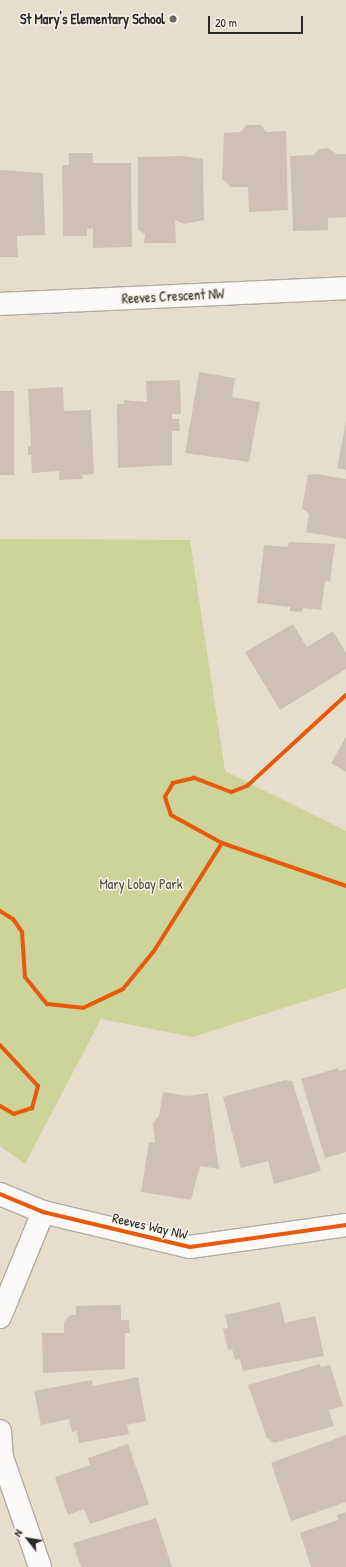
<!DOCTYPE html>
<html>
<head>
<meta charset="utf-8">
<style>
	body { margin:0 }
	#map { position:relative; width:346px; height:1567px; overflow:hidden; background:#e5decd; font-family:"Patrick Hand",sans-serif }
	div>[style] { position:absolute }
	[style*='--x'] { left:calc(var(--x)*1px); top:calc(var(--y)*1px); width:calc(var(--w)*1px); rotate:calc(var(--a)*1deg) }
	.green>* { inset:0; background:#ccd49a }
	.building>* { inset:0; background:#cec1b3; transform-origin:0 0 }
	.roads { filter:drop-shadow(1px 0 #b1aca2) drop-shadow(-1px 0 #b1aca2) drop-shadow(0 1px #b1aca2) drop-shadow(0 -1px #b1aca2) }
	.minor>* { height:22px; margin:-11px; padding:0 11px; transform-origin:11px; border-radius:11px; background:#fbfaf8 }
	.cycleway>* { height:4px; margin:-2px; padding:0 2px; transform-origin:2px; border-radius:2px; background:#e8590c }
	.dots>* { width:11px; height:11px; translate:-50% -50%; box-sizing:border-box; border:2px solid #f7f3e8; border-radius:50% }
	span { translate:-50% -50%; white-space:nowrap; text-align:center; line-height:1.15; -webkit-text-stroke:3px #f7f3e8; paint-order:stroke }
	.poi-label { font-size:14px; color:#2b2b2b; font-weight:700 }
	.right { translate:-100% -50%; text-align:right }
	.street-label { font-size:14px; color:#2b2b2b }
	.park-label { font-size:14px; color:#4e533c }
	.north { position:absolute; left:8px; top:1519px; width:40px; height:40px; -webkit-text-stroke:3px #f7f3e8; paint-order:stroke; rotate:301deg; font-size:11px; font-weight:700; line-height:16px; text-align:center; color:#2b2b2b }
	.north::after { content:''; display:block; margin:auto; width:14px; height:18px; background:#2b2b2b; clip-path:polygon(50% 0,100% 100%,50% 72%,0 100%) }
	.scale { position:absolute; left:208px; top:16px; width:95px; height:18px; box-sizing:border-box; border:2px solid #2b2b2b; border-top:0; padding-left:5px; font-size:12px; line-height:14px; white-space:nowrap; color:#2b2b2b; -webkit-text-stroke:3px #f7f3e8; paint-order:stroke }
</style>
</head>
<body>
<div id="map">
	<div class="green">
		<div style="clip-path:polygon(0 539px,190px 540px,225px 771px,346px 831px,346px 988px,193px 1037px,101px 1019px,25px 1164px,0 1146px)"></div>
	</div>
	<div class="building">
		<div style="clip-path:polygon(246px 125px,261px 125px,266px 132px,286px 131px,288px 210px,249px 212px,248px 187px,231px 187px,222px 179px,224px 133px,241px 132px)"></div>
		<div style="clip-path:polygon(328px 148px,337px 154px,346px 154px,346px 217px,328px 218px,328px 230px,293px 231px,290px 156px,314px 155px,319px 149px)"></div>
		<div style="clip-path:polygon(69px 153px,93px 153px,93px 163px,131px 163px,132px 247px,93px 248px,93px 228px,87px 229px,87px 236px,63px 236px,62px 165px,69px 165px)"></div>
		<div style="clip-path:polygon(183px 156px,203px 159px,204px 220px,184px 224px,175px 220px,176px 243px,144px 243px,145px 234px,138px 230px,138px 157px)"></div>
		<div style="clip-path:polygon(0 170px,43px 173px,45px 235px,17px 236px,18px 257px,0 257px)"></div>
		<div style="clip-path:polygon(199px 372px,235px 378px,232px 397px,260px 402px,249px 462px,185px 453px)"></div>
		<div style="clip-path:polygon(180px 380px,181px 414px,172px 414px,172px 419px,179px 419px,180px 431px,172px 431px,172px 465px,118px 468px,117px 404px,124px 404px,124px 400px,147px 402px,146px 381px)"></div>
		<div style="clip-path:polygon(63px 387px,64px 411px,91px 410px,94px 474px,82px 475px,83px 479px,59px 480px,59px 471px,32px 473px,31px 455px,28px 455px,28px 446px,31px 446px,28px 389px)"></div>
		<div style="left:0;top:391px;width:14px;height:84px"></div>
		<div style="clip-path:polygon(346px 422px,346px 470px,337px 468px)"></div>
		<div style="clip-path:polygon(316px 474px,346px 479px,346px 539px,306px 532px,309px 514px,302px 508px,308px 475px)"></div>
		<div style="clip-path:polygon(289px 542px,335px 544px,330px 582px,325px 581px,321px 610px,303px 608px,302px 612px,290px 611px,290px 607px,257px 603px,264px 545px,288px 547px)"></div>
		<div style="clip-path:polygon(293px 624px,307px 647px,333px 631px,346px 653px,346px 669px,280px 710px,245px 652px)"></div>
		<div style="clip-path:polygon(346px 737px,346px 772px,331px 763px)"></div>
		<div style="clip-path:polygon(338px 1068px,339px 1071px,346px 1069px,346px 1152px,325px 1158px,301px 1079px)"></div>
		<div style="clip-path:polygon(285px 1080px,292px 1081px,321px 1171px,274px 1184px,268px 1161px,241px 1168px,223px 1097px)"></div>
		<div style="clip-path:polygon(163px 1092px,188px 1096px,208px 1093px,219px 1169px,200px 1166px,191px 1200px,141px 1192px,149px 1142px,155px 1143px,153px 1123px,159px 1116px)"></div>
		<div style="clip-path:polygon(280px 1302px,285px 1323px,315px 1316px,324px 1356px,243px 1371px,240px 1359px,235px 1360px,232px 1349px,228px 1350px,223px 1329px,228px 1328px,225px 1315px)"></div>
		<div style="clip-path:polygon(121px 1305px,121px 1320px,129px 1320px,130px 1333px,125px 1333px,125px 1369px,43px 1373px,42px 1333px,64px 1333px,64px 1322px,70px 1315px,76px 1315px,76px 1306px)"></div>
		<div style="clip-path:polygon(320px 1364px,321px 1367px,330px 1365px,343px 1406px,329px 1410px,334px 1426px,274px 1443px,267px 1438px,248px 1385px)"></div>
		<div style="clip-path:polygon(138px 1377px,146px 1421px,127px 1425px,129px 1434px,79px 1443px,77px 1431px,72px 1432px,69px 1419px,41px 1425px,34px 1391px,92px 1380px,93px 1386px)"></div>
		<div style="clip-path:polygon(346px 1435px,346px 1502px,291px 1521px,271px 1463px)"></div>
		<div style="clip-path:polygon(128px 1444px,149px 1504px,90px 1524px,84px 1509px,68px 1515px,55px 1477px,90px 1465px,88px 1458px)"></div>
		<div style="clip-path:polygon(346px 1512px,346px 1567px,311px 1567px,300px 1533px,338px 1520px,337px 1515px)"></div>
		<div style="clip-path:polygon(156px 1518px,172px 1567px,81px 1567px,73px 1543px)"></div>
	</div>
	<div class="roads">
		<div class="minor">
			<div style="--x:0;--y:304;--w:346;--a:-2.6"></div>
			<div style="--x:0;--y:1194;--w:47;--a:22.7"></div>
			<div style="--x:43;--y:1212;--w:151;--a:13.4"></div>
			<div style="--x:190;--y:1247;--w:158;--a:-8"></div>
			<div style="--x:0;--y:1317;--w:113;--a:-67.7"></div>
			<div style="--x:0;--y:1431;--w:26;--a:86"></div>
			<div style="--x:2;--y:1457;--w:116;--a:70.9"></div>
		</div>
	</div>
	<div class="cycleway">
		<div style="--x:346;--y:695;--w:134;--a:137.4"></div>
		<div style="--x:247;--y:786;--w:17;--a:159"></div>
		<div style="--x:231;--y:792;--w:40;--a:-159"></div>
		<div style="--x:194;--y:778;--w:22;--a:167"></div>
		<div style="--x:173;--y:783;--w:16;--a:120"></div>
		<div style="--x:165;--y:797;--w:19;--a:72"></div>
		<div style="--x:171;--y:815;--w:58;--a:28.8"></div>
		<div style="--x:222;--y:843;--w:131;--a:19.1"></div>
		<div style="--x:0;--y:911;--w:15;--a:32"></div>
		<div style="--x:13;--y:919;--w:16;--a:55"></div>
		<div style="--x:22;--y:932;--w:45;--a:86.2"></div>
		<div style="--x:25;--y:977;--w:35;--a:51"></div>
		<div style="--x:47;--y:1004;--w:36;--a:6"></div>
		<div style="--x:83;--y:1008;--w:44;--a:-25.4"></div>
		<div style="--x:123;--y:989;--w:49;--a:-50.8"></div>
		<div style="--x:154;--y:951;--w:128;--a:-57.8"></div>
		<div style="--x:0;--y:1045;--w:56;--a:47.2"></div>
		<div style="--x:38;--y:1086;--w:23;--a:105"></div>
		<div style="--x:32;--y:1108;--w:19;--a:162"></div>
		<div style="--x:14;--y:1114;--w:16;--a:-150"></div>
		<div style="--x:0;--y:1194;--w:47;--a:22.7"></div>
		<div style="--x:43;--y:1212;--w:151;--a:13.4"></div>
		<div style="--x:190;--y:1247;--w:158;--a:-8"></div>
	</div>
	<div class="dots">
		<div style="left:173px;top:19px;background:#6c6a64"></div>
	</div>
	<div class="poi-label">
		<span class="right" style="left:165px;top:19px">St Mary's Elementary School</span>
	</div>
	<div class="street-label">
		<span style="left:173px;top:296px;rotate:-3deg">Reeves Crescent NW</span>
		<span style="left:150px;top:1226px;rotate:13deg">Reeves Way NW</span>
	</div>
	<div class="park-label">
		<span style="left:141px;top:884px">Mary Lobay Park</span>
	</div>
	<div class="north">N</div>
	<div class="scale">20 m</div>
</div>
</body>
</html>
